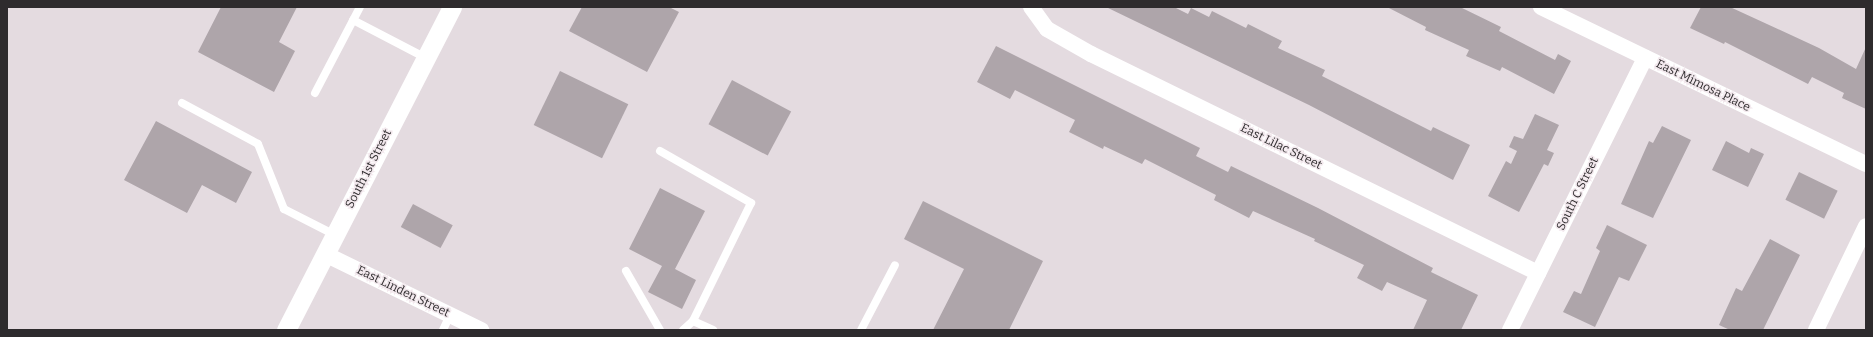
<!DOCTYPE html>
<html>
<head>
<meta charset="utf-8">
<style>
	body { margin:0 }
	#map { position:relative; width:1873px; height:337px; overflow:hidden; background:#e4dbe0; font-family:Bitter,serif }
	div>[style] { position:absolute }
	[style*='--x'] { left:calc(var(--x)*1px); top:calc(var(--y)*1px); width:calc(var(--w)*1px); rotate:calc(var(--a)*1deg) }
	.building>* { inset:0; background:#aea5aa; transform-origin:0 0 }
	.service>* { height:8px; margin:-4px; padding:0 4px; transform-origin:4px; border-radius:4px; background:#fff }
	.minor>* { height:16px; margin:-8px; padding:0 8px; transform-origin:8px; border-radius:8px; background:#fff }
	.tertiary>* { height:19px; margin:-9.5px; padding:0 9.5px; transform-origin:9.5px; border-radius:9.5px; background:#fff }
	span { translate:-50% -50%; white-space:nowrap; text-align:center; line-height:1.15; -webkit-text-stroke:3px #f2e8ed; paint-order:stroke }
	.street-label { font-size:12px; color:#2e2b2d }
	.frame { position:absolute; inset:0; border:8px solid #2e2b2d; pointer-events:none }
</style>
</head>
<body>
<div id="map">
	<div class="building">
		<div style="clip-path:polygon(221px 7px,297px 7px,279px 42px,295px 51px,274px 92px,198px 52px)"></div>
		<div style="clip-path:polygon(582px 7px,669px 7px,679px 12px,647px 72px,569px 31px)"></div>
		<div style="clip-path:polygon(1106px 7px,1174px 7px,1188px 14px,1191px 8px,1209px 17px,1212px 11px,1246px 28px,1248px 24px,1282px 41px,1278px 48px,1325px 70px,1322px 76px,1431px 131px,1433px 127px,1470px 145px,1453px 180px,1309px 105px)"></div>
		<div style="clip-path:polygon(1387px 7px,1460px 7px,1501px 27px,1499px 31px,1555px 60px,1558px 54px,1571px 61px,1554px 94px,1502px 67px,1500px 71px,1466px 56px,1469px 50px,1425px 30px,1426px 27px)"></div>
		<div style="clip-path:polygon(1701px 7px,1730px 7px,1819px 48px,1856px 69px,1866px 47px,1866px 109px,1842px 98px,1844px 93px,1812px 77px,1808px 84px,1725px 42px,1724px 44px,1690px 28px)"></div>
		<div style="clip-path:polygon(996px 46px,1200px 148px,1196px 156px,1228px 172px,1231px 166px,1318px 208px,1433px 268px,1431px 272px,1478px 295px,1461px 330px,1413px 330px,1427px 300px,1387px 282px,1382px 291px,1357px 278px,1364px 265px,1314px 241px,1315px 239px,1253px 211px,1249px 218px,1214px 200px,1216px 195px,1145px 159px,1142px 164px,1104px 146px,1103px 149px,1069px 132px,1075px 120px,1015px 90px,1010px 99px,977px 82px)"></div>
		<div style="left:560px;top:71px;width:76px;height:60px;rotate:26deg"></div>
		<div style="left:732px;top:80px;width:67px;height:50px;rotate:28deg"></div>
		<div style="clip-path:polygon(1535px 114px,1559px 125px,1547px 150px,1554px 153px,1548px 166px,1544px 164px,1519px 212px,1488px 196px,1506px 161px,1511px 164px,1517px 151px,1509px 147px,1514px 136px,1523px 139px)"></div>
		<div style="clip-path:polygon(156px 121px,252px 172px,236px 203px,202px 185px,187px 213px,124px 180px)"></div>
		<div style="clip-path:polygon(1662px 126px,1691px 140px,1653px 218px,1621px 204px,1649px 141px,1653px 143px)"></div>
		<div style="clip-path:polygon(1726px 141px,1749px 153px,1751px 148px,1764px 154px,1748px 187px,1712px 170px)"></div>
		<div style="left:1799px;top:172px;width:43px;height:31px;rotate:26deg"></div>
		<div style="clip-path:polygon(660px 188px,705px 211px,675px 269px,696px 280px,682px 309px,648px 292px,662px 266px,629px 249px)"></div>
		<div style="clip-path:polygon(923px 201px,1043px 261px,1009px 330px,933px 330px,964px 269px,904px 239px)"></div>
		<div style="left:413px;top:204px;width:45px;height:26px;rotate:28deg"></div>
		<div style="clip-path:polygon(1607px 225px,1647px 245px,1629px 281px,1619px 277px,1595px 327px,1563px 312px,1574px 291px,1581px 294px,1600px 251px,1596px 248px)"></div>
		<div style="clip-path:polygon(1770px 239px,1800px 255px,1763px 330px,1730px 330px,1719px 325px,1736px 288px,1742px 291px)"></div>
	</div>
	<div class="service">
		<div style="--x:353;--y:20;--w:82;--a:27.5"></div>
		<div style="--x:315;--y:93;--w:97;--a:-62.4"></div>
		<div style="--x:182;--y:103;--w:86;--a:28.3"></div>
		<div style="--x:258;--y:144;--w:70;--a:68.2"></div>
		<div style="--x:284;--y:209;--w:57;--a:27"></div>
		<div style="--x:660;--y:151;--w:105;--a:29.7"></div>
		<div style="--x:751;--y:203;--w:131;--a:116.2"></div>
		<div style="--x:693;--y:321;--w:13;--a:138"></div>
		<div style="--x:626;--y:271;--w:68;--a:60"></div>
		<div style="--x:693;--y:321;--w:22;--a:24"></div>
		<div style="--x:443;--y:330;--w:17;--a:-65"></div>
		<div style="--x:861;--y:330;--w:73;--a:-62.4"></div>
	</div>
	<div class="minor">
		<div style="--x:1031;--y:7;--w:27;--a:54"></div>
		<div style="--x:1047;--y:29;--w:51;--a:29.6"></div>
		<div style="--x:1091;--y:54;--w:498;--a:26.1"></div>
		<div style="--x:1541;--y:7;--w:361;--a:25.8"></div>
		<div style="--x:325;--y:254;--w:174;--a:26"></div>
		<div style="--x:1510;--y:330;--w:304;--a:-63.6"></div>
		<div style="--x:1816;--y:330;--w:115;--a:-64.3"></div>
	</div>
	<div class="tertiary">
		<div style="--x:286;--y:330;--w:363;--a:-62.8"></div>
	</div>
	<div class="street-label">
		<span style="left:1703px;top:86px;rotate:26deg">East Mimosa Place</span>
		<span style="left:1281px;top:147px;rotate:26deg">East Lilac Street</span>
		<span style="left:369px;top:169px;rotate:-63deg">South 1st Street</span>
		<span style="left:1578px;top:194px;rotate:-64deg">South C Street</span>
		<span style="left:403px;top:292px;rotate:26deg">East Linden Street</span>
	</div>
	<div class="frame"></div>
</div>
</body>
</html>
